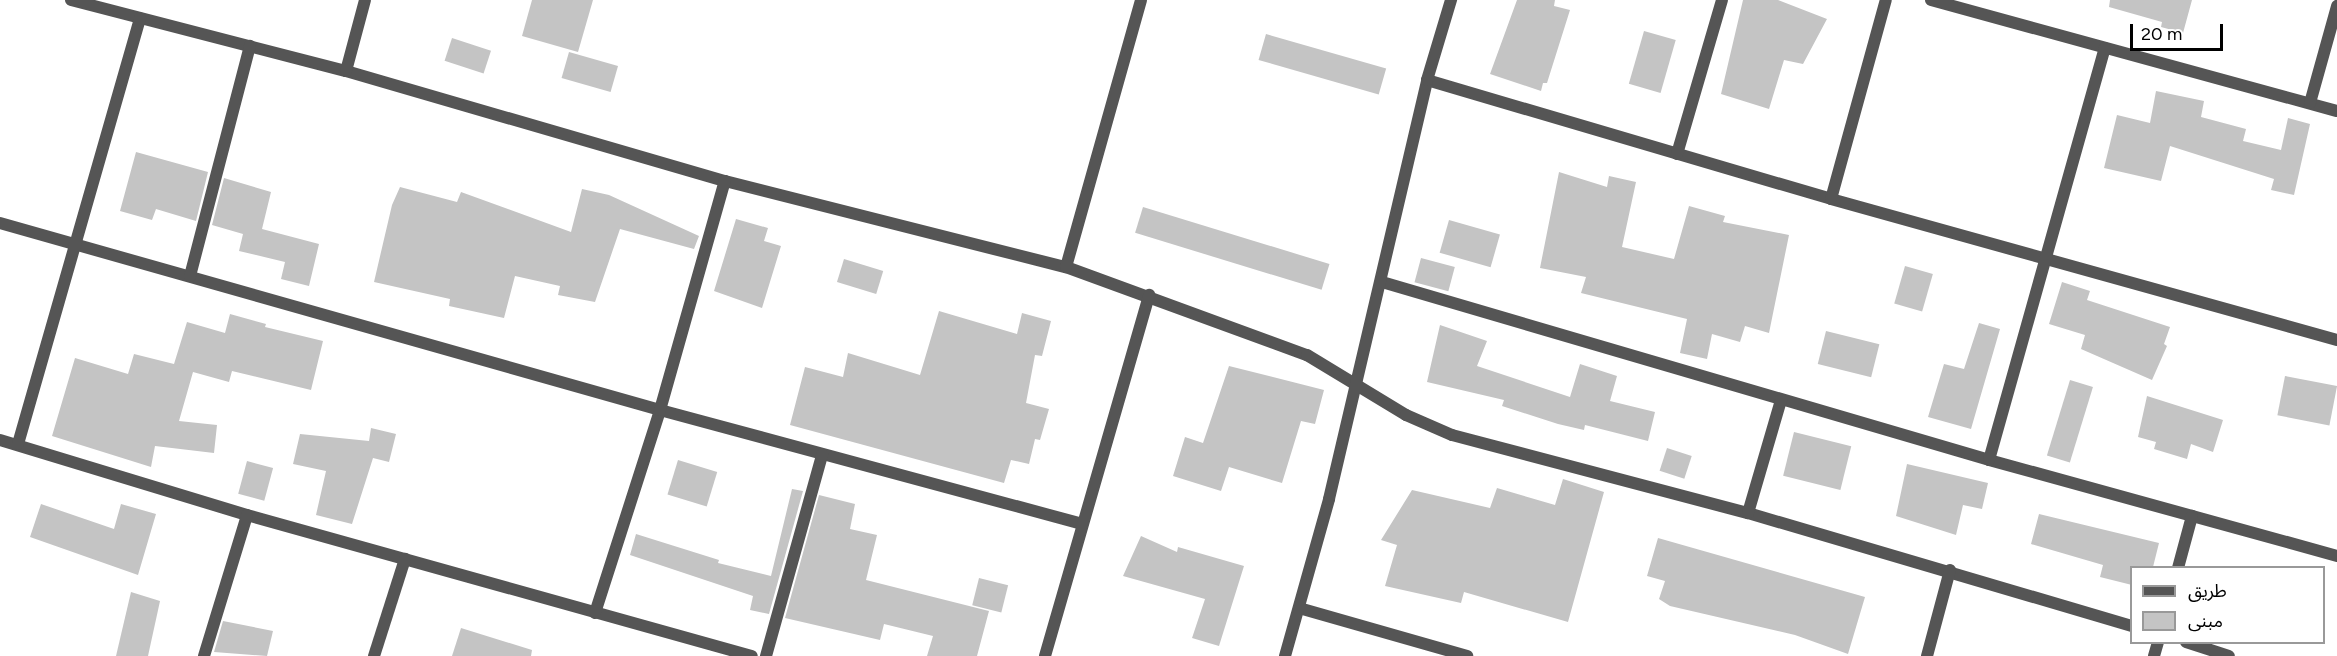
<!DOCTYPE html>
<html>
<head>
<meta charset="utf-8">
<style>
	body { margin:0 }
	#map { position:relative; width:2337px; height:656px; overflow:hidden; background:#fff; font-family:Figtree,"Noto Sans Arabic",sans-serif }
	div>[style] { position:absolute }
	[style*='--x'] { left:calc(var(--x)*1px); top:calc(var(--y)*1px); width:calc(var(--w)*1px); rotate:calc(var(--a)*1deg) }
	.building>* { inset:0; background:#c4c4c4; transform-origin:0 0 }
	.street>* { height:12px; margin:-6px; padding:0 6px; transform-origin:6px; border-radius:6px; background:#555 }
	span { translate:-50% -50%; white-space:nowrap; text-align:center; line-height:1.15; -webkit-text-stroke:4.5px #fff; paint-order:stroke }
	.legend { position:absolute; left:2130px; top:566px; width:195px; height:78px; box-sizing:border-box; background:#fff; border:2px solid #999; margin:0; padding:8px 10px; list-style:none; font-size:18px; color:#000 }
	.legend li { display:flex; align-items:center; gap:12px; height:30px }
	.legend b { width:30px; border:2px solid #999 }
	.scale { position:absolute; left:2130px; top:24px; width:93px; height:27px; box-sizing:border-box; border:3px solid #000; border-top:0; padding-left:8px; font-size:18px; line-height:21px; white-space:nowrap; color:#000; -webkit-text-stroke:4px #fff; paint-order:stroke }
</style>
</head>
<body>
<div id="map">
	<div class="building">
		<div style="clip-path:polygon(532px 0,593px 0,578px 52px,522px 36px)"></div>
		<div style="clip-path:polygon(1517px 0,1555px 0,1554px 6px,1570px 10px,1547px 83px,1543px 83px,1541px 91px,1490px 74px)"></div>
		<div style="clip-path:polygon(1743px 0,1778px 0,1827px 19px,1803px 64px,1784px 60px,1769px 109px,1721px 94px)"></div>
		<div style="clip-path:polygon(2110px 0,2192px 0,2183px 33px,2161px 27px,2162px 22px,2109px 7px)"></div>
		<div style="left:1644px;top:31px;width:33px;height:55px;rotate:16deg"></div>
		<div style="left:1266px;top:34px;width:125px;height:27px;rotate:16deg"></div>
		<div style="left:452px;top:38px;width:41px;height:24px;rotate:18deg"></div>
		<div style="left:569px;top:52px;width:51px;height:27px;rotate:16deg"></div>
		<div style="clip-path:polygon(2156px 91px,2204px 101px,2201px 117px,2246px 129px,2243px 141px,2281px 150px,2288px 118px,2310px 124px,2294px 195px,2271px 190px,2274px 179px,2170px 146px,2161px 181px,2104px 168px,2117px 115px,2150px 123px)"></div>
		<div style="clip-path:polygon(136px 152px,208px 172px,196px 221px,156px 209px,152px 220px,120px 211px)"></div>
		<div style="clip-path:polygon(1559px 172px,1607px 187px,1609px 176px,1636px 182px,1622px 247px,1674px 259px,1689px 206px,1725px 216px,1723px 222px,1789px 235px,1769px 333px,1745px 326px,1740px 342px,1712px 334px,1707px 359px,1680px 353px,1687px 319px,1581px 293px,1586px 277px,1540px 268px)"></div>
		<div style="clip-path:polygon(224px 178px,271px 192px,262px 229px,319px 244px,309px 286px,281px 279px,285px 262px,239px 251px,243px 234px,212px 225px)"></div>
		<div style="clip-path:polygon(400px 187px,457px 202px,461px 192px,571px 232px,582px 189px,609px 195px,699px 236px,694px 249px,620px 229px,595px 302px,558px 295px,560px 286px,515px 276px,504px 318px,449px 306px,450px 299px,374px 282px,392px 205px)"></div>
		<div style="left:1143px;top:207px;width:195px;height:27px;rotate:17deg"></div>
		<div style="clip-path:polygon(736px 219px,768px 228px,764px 241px,781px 246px,762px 308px,714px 291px)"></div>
		<div style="left:1449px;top:220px;width:53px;height:34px;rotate:16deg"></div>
		<div style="left:1421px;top:258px;width:35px;height:25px;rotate:15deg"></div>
		<div style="left:844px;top:259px;width:41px;height:24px;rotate:17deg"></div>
		<div style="left:1905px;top:266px;width:29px;height:39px;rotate:16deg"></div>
		<div style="clip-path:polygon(2062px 282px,2090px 291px,2087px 300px,2170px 327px,2164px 344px,2167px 346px,2152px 380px,2081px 349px,2085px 335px,2049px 324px)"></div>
		<div style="clip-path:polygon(939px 311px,1017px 334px,1022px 313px,1051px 321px,1042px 356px,1035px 355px,1026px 403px,1049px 409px,1040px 440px,1035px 439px,1029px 464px,1011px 460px,1004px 483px,790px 425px,805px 367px,843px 377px,848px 353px,920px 375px)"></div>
		<div style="clip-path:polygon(230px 314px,266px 324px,265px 327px,323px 341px,311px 390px,232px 371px,229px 382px,193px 372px,179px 421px,217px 425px,214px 453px,155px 446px,151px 467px,52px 436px,75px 358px,128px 374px,134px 354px,174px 364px,187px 322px,225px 333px)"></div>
		<div style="clip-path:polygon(1979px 323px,2000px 329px,1971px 429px,1928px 417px,1944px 364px,1964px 369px)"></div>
		<div style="clip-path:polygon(1440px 325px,1487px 341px,1477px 366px,1570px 397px,1580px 364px,1617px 376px,1610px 401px,1655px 412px,1648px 441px,1585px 425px,1584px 430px,1558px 424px,1502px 406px,1504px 400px,1427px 382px)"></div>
		<div style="left:1826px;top:331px;width:55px;height:34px;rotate:14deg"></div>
		<div style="clip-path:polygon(1229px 366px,1324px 390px,1315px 424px,1301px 421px,1282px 483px,1229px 467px,1221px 491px,1173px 476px,1185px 437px,1203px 443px)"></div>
		<div style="left:2285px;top:376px;width:53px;height:40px;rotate:11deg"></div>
		<div style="left:2070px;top:380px;width:24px;height:79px;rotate:17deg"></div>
		<div style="clip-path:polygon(2147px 396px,2223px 420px,2213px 452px,2191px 444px,2187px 459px,2154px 449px,2156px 442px,2138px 437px)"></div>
		<div style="clip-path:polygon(371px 428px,396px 434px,389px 462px,373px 458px,352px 524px,316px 515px,326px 471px,293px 464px,300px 434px,369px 441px)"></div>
		<div style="left:1794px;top:432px;width:59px;height:45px;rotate:14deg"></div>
		<div style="left:1667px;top:448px;width:26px;height:24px;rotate:18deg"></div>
		<div style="left:678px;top:460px;width:41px;height:36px;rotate:17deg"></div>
		<div style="left:247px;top:461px;width:27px;height:34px;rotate:15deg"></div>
		<div style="clip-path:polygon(1907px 464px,1988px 483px,1982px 509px,1963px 505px,1956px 535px,1896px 516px)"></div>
		<div style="clip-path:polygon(1563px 479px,1604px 492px,1568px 622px,1464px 592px,1461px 603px,1385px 586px,1397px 545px,1381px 540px,1412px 490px,1490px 508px,1497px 488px,1555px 505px)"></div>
		<div style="clip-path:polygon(792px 489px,803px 491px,769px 614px,750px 610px,753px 596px,630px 555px,636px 534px,719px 560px,718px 563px,771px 576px)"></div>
		<div style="clip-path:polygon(819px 495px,855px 504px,850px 529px,877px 535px,866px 580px,989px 611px,977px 656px,927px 656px,933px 636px,884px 624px,880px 640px,785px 618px)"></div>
		<div style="clip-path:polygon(41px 504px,114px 529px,121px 504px,156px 514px,138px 575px,30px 537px)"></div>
		<div style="clip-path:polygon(2039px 514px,2159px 543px,2153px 567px,2132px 567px,2132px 585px,2100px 577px,2103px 565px,2031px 544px)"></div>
		<div style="clip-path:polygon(1141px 536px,1177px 552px,1178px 547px,1244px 566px,1219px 646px,1192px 638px,1205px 599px,1123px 576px)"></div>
		<div style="clip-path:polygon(1658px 538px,1865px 597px,1848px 654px,1795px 635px,1670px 606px,1659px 599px,1665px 581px,1647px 576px)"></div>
		<div style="left:979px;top:578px;width:30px;height:28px;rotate:14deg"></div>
		<div style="clip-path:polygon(131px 592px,160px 601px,148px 656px,116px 656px)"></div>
		<div style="clip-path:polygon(223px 621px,273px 631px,267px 656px,214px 652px)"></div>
		<div style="clip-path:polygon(461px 628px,532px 650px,531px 656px,452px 656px)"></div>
	</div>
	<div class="street">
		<div style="--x:71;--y:0;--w:284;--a:14.5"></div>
		<div style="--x:346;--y:71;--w:395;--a:16.2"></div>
		<div style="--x:725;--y:181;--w:352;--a:14.2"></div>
		<div style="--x:1066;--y:267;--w:257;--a:20.1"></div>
		<div style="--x:1307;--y:355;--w:116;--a:31.2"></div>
		<div style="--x:1406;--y:415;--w:50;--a:23.5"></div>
		<div style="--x:1452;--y:435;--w:306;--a:14.8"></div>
		<div style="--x:1748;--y:513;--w:400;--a:16.4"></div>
		<div style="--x:1931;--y:0;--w:421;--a:15.3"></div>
		<div style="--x:346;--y:71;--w:73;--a:-75"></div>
		<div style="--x:1427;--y:80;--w:421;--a:16.4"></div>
		<div style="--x:1831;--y:199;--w:525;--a:15.57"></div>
		<div style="--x:2310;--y:103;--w:101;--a:-74.4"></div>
		<div style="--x:1677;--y:154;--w:160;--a:-73.7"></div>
		<div style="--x:1831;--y:199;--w:206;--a:-74.6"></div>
		<div style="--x:0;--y:223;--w:686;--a:15.82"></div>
		<div style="--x:660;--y:410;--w:437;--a:15.1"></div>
		<div style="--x:1066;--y:267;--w:277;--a:-74.3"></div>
		<div style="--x:190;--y:276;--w:238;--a:-75.4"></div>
		<div style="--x:1382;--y:282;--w:633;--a:16.34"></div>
		<div style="--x:1989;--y:460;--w:361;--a:15.4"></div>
		<div style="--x:0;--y:440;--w:258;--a:16.9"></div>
		<div style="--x:247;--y:515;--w:524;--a:15.6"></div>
		<div style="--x:18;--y:444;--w:443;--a:-74"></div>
		<div style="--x:1989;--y:460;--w:428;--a:-74.3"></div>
		<div style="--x:1748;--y:513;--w:118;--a:-73.7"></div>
		<div style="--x:2178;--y:568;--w:54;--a:-74.9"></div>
		<div style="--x:1299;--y:608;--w:175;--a:15.9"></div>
		<div style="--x:595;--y:613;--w:213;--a:-72.2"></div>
		<div style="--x:660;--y:410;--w:238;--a:-74.2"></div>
		<div style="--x:2186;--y:642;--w:45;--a:18"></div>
		<div style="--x:204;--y:656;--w:147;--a:-73"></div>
		<div style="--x:374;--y:656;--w:102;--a:-72.3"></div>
		<div style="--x:766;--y:656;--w:209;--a:-74.4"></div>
		<div style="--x:1045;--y:656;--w:376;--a:-73.9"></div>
		<div style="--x:1285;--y:656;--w:163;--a:-74.3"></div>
		<div style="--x:1329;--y:499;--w:430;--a:-76.8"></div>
		<div style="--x:1427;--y:80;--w:84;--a:-73.3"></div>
		<div style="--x:1927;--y:656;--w:89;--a:-75"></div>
		<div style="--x:2154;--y:656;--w:15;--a:-74"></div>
	</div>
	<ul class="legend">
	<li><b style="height:8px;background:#555"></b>طريق</li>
	<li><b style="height:16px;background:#c4c4c4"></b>مبنى</li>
	</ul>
	<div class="scale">20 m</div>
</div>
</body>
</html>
